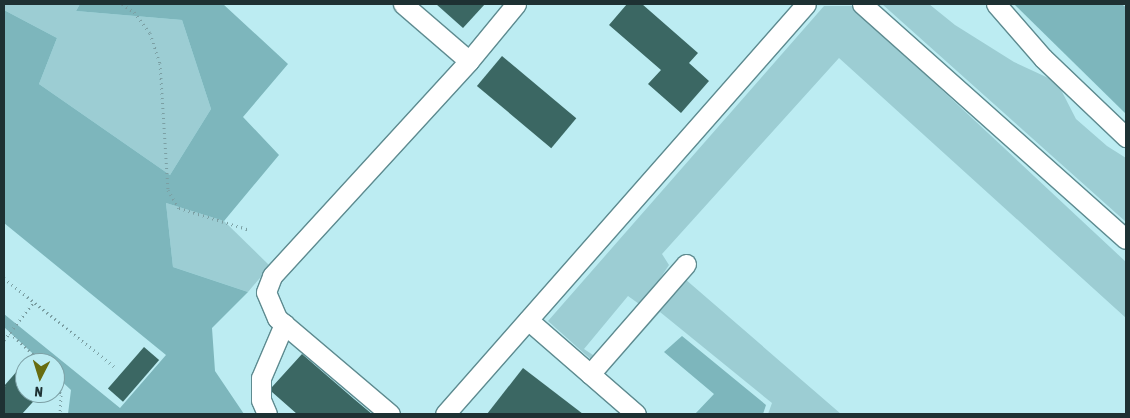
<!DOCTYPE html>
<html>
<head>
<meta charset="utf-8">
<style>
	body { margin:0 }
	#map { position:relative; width:1130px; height:418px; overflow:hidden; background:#bcecf2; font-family:"Asap Condensed",sans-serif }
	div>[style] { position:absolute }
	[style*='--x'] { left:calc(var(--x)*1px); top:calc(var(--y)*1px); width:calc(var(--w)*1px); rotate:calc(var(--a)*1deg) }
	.green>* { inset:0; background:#9ccdd3 }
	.forest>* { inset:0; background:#7db6bc }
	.building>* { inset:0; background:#3b6763; transform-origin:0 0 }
	.path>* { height:3px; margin-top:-1.5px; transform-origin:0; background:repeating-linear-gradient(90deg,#7b9fa3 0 1px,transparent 0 5px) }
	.roads { filter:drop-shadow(1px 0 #5e8b90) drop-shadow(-1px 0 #5e8b90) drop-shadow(0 1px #5e8b90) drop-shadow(0 -1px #5e8b90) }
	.minor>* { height:19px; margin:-9.5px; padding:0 9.5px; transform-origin:9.5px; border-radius:9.5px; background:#fff }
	span { translate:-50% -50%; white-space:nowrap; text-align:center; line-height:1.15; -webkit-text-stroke:5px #bcecf2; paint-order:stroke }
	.frame { position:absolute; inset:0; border:5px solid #1e3133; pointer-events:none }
	.north { position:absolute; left:15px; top:353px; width:50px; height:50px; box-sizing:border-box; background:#bcecf2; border:1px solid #7da1a6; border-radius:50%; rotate:185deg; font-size:14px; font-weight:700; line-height:20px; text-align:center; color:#1e3133 }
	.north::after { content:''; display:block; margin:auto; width:18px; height:22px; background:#686c0f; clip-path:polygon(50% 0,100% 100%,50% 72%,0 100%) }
</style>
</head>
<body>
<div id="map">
	<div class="green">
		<div style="clip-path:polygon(4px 4px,80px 4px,76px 11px,182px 20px,211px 109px,170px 175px,39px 84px,57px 38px,4px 10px)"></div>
		<div style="clip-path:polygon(882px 4px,929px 4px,955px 25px,1014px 62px,1057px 82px,1076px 119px,1107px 146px,1126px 158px,1126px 222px)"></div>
		<div style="clip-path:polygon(824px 6px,852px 6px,1126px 262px,1126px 318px,839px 58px,662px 254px,669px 265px,642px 306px,628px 296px,584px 349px,608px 365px,685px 279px,841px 414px,768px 414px,772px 403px,660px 312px,606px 373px,548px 321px)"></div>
		<div style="clip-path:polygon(166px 203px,224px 221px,270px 266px,248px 292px,173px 267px)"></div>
	</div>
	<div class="forest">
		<div style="clip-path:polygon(80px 4px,223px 4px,288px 64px,243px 117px,279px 155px,224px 221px,166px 203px,173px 267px,248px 292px,212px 328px,215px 371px,244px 414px,68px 414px,71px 390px,55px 375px,55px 363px,43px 363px,4px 327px,4px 314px,120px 408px,166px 355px,4px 223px,4px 10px,57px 38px,39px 84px,170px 175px,211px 109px,182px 20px,76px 11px)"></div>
		<div style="clip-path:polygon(1014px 4px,1121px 4px,1126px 7px,1126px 114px)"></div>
		<div style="clip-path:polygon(682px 336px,766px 405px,763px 414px,695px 414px,714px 394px,664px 352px)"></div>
	</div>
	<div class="building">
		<div style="clip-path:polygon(436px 4px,485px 4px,463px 28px)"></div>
		<div style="clip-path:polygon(627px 4px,642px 4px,698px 53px,689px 63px,709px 81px,681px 113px,648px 84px,661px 70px,609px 25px)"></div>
		<div style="left:502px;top:56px;width:97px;height:39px;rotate:40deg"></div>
		<div style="left:144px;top:347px;width:20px;height:55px;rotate:41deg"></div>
		<div style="clip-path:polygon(302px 354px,354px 399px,372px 414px,297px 414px,272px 392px,272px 387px)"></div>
		<div style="clip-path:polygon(25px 362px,25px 393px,41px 393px,22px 414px,4px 414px,4px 386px)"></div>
		<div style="clip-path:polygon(523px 368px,583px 414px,487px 414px)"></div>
	</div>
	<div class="path">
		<div style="--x:122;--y:4;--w:14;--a:34"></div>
		<div style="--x:134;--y:12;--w:26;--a:53"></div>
		<div style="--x:150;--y:33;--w:32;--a:72"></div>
		<div style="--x:160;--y:63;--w:127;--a:86.4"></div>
		<div style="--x:168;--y:190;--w:21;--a:59"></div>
		<div style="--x:179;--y:208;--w:74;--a:17.2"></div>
		<div style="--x:4;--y:278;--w:144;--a:38.8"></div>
		<div style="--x:10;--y:333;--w:45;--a:42.3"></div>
		<div style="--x:4;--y:340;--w:47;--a:-51.9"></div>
		<div style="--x:55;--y:378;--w:18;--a:71"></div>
		<div style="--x:61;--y:395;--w:19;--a:93"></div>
		<div style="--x:4;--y:385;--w:1;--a:90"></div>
	</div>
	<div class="roads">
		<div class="minor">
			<div style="--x:403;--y:4;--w:87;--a:40.8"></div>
			<div style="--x:862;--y:4;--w:353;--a:41.7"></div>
			<div style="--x:996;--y:4;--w:72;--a:49"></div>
			<div style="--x:1043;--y:58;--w:115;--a:43.6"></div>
			<div style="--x:528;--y:320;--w:143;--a:41"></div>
			<div style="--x:590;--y:374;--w:146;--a:-48.9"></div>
			<div style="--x:267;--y:414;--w:15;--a:-113"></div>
			<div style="--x:261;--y:400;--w:22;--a:-90"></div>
			<div style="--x:261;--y:378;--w:59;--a:-66.9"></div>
			<div style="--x:390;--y:414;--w:148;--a:-139.7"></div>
			<div style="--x:277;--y:318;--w:28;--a:-113"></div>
			<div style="--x:266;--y:292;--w:17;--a:-69"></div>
			<div style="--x:272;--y:276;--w:292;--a:-47.5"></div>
			<div style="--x:469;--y:61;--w:74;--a:-50.5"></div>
			<div style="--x:445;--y:414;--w:546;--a:-48.64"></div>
		</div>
	</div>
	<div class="frame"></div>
	<div class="north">N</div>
</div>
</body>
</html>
